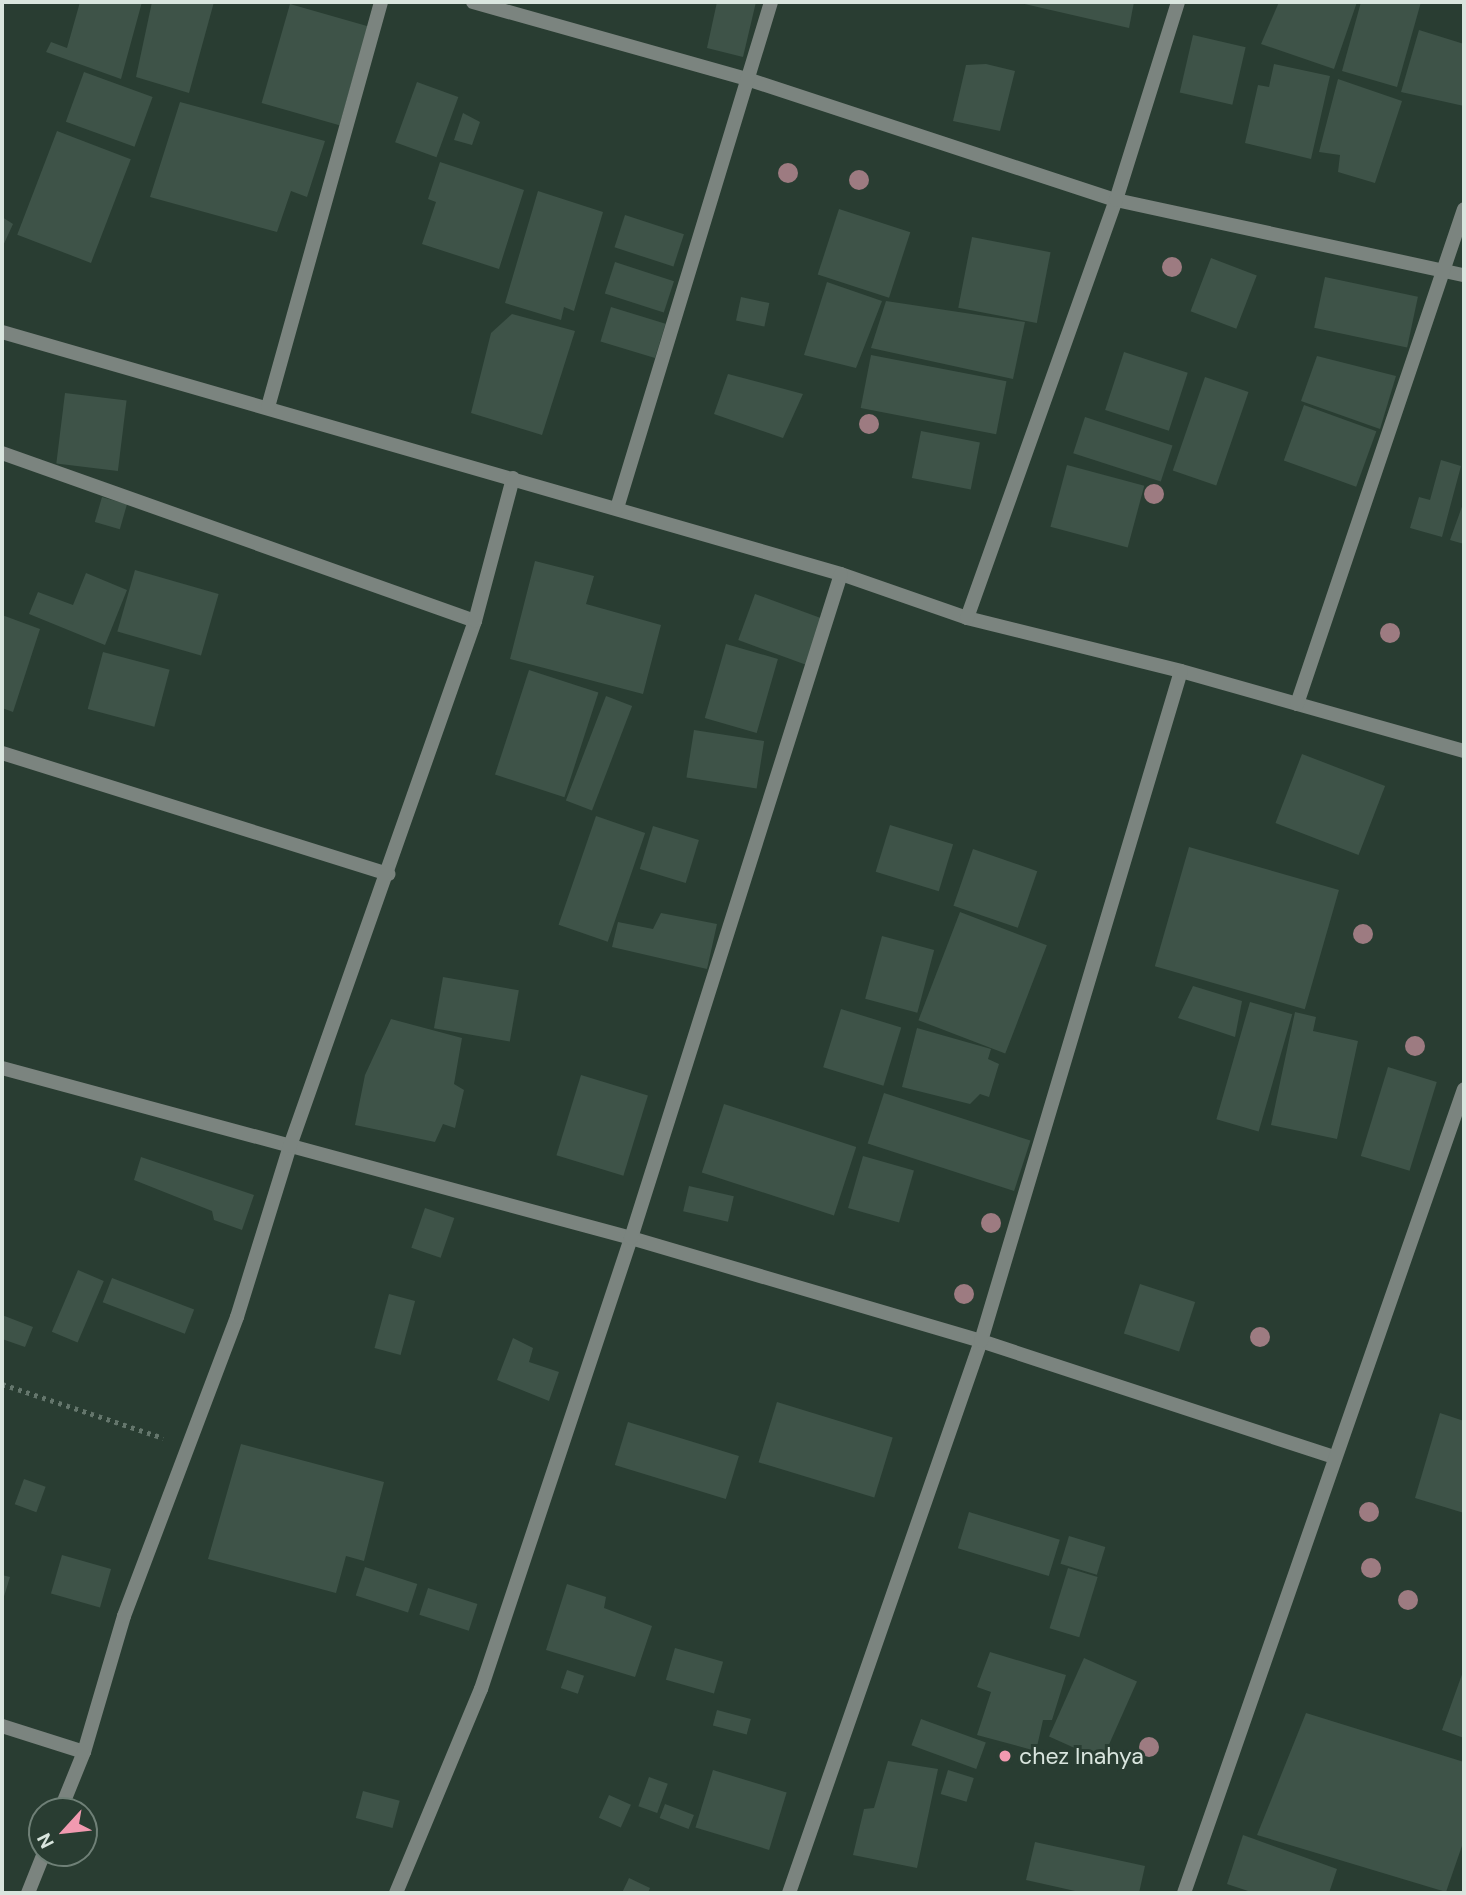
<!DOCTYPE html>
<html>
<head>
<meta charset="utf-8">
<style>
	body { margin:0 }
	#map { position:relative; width:1466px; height:1895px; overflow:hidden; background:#293d32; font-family:"DM Sans",sans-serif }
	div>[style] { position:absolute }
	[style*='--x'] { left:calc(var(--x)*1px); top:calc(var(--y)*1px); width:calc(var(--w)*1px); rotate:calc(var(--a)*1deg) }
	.building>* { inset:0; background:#3e5348; transform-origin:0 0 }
	.path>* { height:4.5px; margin-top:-2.25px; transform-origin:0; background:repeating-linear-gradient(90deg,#64766c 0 3.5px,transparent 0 8.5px) }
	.minor>* { height:14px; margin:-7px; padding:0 7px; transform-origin:7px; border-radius:7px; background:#7b847f }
	.trees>* { width:20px; height:20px; margin:-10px; border-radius:50%; background:#9d7b81 }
	.dots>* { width:19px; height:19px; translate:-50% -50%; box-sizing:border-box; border:4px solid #293d32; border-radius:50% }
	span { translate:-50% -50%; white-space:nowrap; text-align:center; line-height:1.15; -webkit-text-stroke:6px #293d32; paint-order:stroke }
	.poi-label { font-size:23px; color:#d9e5de }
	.left { translate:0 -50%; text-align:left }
	.frame { position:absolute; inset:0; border:4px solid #d9e5de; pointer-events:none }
	.north { position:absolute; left:28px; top:1797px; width:70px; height:70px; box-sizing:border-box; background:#293d32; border:2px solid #6f8077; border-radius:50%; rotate:243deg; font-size:19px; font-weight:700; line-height:28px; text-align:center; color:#d9e5de }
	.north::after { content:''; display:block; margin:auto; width:24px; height:32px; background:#f19ab0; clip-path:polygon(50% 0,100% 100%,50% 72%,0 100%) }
</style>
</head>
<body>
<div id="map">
	<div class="building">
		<div style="clip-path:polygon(80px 2px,142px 2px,121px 79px,46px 52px,51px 42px,67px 48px)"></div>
		<div style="clip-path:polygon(152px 2px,214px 2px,189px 93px,136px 77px)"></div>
		<div style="clip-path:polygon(717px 2px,756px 2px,743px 57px,707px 48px)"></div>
		<div style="clip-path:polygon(1016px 2px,1134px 2px,1129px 28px)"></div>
		<div style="clip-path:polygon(1279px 2px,1357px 2px,1334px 69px,1261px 44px)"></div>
		<div style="clip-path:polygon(1361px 2px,1421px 2px,1397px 87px,1342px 71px)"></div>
		<div style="left:290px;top:4px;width:81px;height:103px;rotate:16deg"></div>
		<div style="clip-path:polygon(1419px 30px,1464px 44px,1464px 106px,1401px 92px)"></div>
		<div style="left:1193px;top:35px;width:54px;height:59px;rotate:13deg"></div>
		<div style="clip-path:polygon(986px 64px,1015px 71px,1000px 131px,953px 121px,966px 65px)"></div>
		<div style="clip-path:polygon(1274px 64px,1330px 76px,1311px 159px,1245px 143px,1258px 85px,1269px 87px)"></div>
		<div style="left:84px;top:72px;width:73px;height:53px;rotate:20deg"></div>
		<div style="clip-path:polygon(1338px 79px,1402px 101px,1375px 183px,1338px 172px,1340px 155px,1319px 152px)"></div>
		<div style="left:417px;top:82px;width:44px;height:64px;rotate:20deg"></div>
		<div style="clip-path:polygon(180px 102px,325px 141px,307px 197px,291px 191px,277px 232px,150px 197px)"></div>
		<div style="clip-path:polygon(463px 113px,480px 122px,472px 145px,454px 140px)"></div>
		<div style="left:57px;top:131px;width:79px;height:111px;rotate:21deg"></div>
		<div style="clip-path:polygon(440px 162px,524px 190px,499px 269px,422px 244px,436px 202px,428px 199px)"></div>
		<div style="clip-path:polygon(538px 191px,603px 212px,574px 311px,564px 307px,561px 320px,505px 303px)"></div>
		<div style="left:839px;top:209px;width:75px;height:69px;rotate:18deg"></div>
		<div style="left:625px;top:215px;width:62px;height:34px;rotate:18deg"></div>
		<div style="clip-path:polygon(2px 217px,13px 224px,2px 248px)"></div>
		<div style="left:972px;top:237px;width:80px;height:72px;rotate:11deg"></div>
		<div style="left:1211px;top:258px;width:49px;height:57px;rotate:21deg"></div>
		<div style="left:615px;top:262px;width:62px;height:33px;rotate:18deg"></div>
		<div style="left:1325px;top:277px;width:95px;height:52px;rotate:12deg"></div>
		<div style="clip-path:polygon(827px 282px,882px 301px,856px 368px,804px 355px)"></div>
		<div style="left:741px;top:297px;width:29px;height:24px;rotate:12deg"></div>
		<div style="clip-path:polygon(886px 301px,1025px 322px,1013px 379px,871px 348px)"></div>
		<div style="left:611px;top:307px;width:57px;height:36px;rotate:17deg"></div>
		<div style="clip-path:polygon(512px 314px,575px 331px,542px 435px,471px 413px,491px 333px)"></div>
		<div style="left:1124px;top:352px;width:67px;height:61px;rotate:18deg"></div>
		<div style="left:871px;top:355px;width:138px;height:54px;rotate:11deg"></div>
		<div style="clip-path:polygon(1317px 356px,1396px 376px,1380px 429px,1301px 401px)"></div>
		<div style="clip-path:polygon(728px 374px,803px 394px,783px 438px,714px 414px)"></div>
		<div style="left:1205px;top:377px;width:46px;height:99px;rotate:19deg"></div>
		<div style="left:65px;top:393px;width:62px;height:71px;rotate:7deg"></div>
		<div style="left:1304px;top:405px;width:77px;height:59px;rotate:20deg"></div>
		<div style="left:1085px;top:417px;width:92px;height:38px;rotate:18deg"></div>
		<div style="left:921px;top:431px;width:60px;height:48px;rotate:11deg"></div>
		<div style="clip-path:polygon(1441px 460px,1461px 466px,1442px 537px,1410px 528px,1419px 497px,1430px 500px)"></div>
		<div style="left:1067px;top:465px;width:80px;height:64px;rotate:15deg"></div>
		<div style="left:102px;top:497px;width:26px;height:26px;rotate:16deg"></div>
		<div style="clip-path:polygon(1464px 501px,1464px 544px,1450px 540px)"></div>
		<div style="clip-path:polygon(535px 561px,594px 576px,586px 604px,661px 625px,643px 694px,510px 659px)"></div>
		<div style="left:135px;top:570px;width:87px;height:64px;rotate:16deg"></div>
		<div style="clip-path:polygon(86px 573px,127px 590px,105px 645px,29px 614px,38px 592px,73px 605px)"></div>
		<div style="left:755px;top:594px;width:75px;height:49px;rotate:20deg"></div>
		<div style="clip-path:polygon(2px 615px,40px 629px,13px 712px,2px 708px)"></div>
		<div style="left:726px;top:644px;width:54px;height:77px;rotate:16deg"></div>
		<div style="left:103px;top:652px;width:69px;height:59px;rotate:15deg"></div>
		<div style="left:529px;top:670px;width:73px;height:110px;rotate:18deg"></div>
		<div style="left:606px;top:696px;width:28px;height:112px;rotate:21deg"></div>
		<div style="left:694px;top:730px;width:71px;height:48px;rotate:9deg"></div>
		<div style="left:1302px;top:754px;width:89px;height:74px;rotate:21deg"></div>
		<div style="left:596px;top:816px;width:52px;height:115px;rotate:19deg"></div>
		<div style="left:890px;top:825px;width:66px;height:49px;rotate:17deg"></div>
		<div style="left:653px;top:826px;width:48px;height:45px;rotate:17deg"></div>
		<div style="left:1189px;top:847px;width:156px;height:124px;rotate:16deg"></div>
		<div style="left:973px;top:849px;width:68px;height:60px;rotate:19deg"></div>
		<div style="left:960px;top:912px;width:93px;height:116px;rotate:21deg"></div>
		<div style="clip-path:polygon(661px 913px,717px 924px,707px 969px,612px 947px,618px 922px,653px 929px)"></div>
		<div style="left:882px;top:936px;width:54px;height:65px;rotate:15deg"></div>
		<div style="left:443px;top:977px;width:77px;height:52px;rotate:10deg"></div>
		<div style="clip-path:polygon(1193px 986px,1242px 1001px,1235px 1037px,1178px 1018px)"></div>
		<div style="left:1250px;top:1002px;width:44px;height:122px;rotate:16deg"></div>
		<div style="left:841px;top:1009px;width:63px;height:61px;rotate:17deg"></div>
		<div style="clip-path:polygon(1295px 1012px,1316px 1017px,1313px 1031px,1358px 1041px,1337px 1139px,1271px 1125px)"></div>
		<div style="clip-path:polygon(391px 1019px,462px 1038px,454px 1084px,464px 1090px,455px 1128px,443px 1124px,435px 1142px,355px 1125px,365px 1075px)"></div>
		<div style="clip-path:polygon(917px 1028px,991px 1049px,988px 1059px,999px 1064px,989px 1097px,980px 1094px,970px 1104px,902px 1087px)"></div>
		<div style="left:1388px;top:1067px;width:51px;height:93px;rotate:17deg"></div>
		<div style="left:581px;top:1075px;width:70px;height:84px;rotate:17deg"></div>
		<div style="left:884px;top:1093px;width:154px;height:53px;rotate:18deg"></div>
		<div style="left:724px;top:1104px;width:139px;height:72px;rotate:18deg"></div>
		<div style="left:863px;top:1156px;width:53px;height:54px;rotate:16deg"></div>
		<div style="clip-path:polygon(141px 1157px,254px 1195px,242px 1230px,214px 1220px,212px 1211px,134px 1180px)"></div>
		<div style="left:689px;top:1186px;width:46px;height:26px;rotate:13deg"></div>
		<div style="left:425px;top:1208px;width:31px;height:42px;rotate:19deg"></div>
		<div style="left:78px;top:1270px;width:28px;height:67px;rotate:23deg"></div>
		<div style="left:112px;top:1278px;width:88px;height:26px;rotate:21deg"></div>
		<div style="left:1140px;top:1284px;width:58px;height:52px;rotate:18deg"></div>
		<div style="left:389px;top:1294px;width:27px;height:56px;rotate:15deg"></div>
		<div style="clip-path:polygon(2px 1315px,33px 1327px,25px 1347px,2px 1339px)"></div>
		<div style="clip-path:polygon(513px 1338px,533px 1348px,529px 1362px,559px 1372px,549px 1401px,497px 1380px)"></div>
		<div style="left:777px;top:1402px;width:121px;height:63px;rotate:17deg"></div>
		<div style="clip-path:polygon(1440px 1413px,1464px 1421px,1464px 1513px,1415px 1498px)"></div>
		<div style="left:628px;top:1422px;width:116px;height:45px;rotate:17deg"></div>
		<div style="clip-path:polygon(241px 1444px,384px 1482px,364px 1561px,346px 1556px,336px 1593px,208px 1559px)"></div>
		<div style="left:24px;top:1479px;width:23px;height:27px;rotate:20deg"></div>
		<div style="left:969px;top:1512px;width:95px;height:38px;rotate:17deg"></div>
		<div style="left:1069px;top:1536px;width:38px;height:29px;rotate:17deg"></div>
		<div style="left:62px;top:1555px;width:51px;height:40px;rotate:16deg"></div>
		<div style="left:365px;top:1567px;width:55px;height:30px;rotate:18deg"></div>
		<div style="left:1068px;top:1568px;width:31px;height:63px;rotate:17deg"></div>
		<div style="clip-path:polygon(2px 1575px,10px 1577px,2px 1603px)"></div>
		<div style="clip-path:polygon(567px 1584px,606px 1597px,604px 1608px,652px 1626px,635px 1677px,546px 1650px)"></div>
		<div style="left:428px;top:1588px;width:52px;height:28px;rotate:18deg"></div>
		<div style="left:675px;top:1648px;width:50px;height:33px;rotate:16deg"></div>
		<div style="clip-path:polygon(990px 1652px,1066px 1675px,1052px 1720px,1043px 1720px,1036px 1751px,977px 1735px,991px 1692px,977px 1687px)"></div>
		<div style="left:1084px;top:1658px;width:58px;height:86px;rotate:24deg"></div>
		<div style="clip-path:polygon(1464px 1669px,1464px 1738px,1442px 1730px)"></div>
		<div style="left:567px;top:1670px;width:18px;height:19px;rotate:19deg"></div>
		<div style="left:717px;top:1710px;width:35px;height:16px;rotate:15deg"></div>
		<div style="clip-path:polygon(1306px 1713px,1464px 1762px,1464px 1840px,1446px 1892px,1257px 1835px)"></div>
		<div style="left:921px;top:1719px;width:69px;height:28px;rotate:20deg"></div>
		<div style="clip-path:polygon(888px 1761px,938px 1769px,917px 1868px,853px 1855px,864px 1809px,874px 1808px)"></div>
		<div style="left:713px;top:1770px;width:77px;height:60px;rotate:17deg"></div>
		<div style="left:948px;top:1770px;width:27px;height:25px;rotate:17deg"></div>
		<div style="left:649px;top:1777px;width:20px;height:31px;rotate:20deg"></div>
		<div style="left:363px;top:1791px;width:38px;height:28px;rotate:15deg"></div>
		<div style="left:609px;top:1795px;width:24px;height:25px;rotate:24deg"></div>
		<div style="left:665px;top:1804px;width:31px;height:15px;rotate:21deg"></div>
		<div style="clip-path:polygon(1243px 1835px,1337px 1869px,1329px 1893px,1254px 1893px,1227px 1884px)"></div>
		<div style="clip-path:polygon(1035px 1842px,1145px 1866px,1139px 1893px,1084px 1893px,1026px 1880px)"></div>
		<div style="clip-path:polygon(629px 1878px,650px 1888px,648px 1893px,622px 1893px)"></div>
	</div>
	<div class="path">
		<div style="--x:2;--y:1384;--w:170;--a:18.5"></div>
	</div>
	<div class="minor">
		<div style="--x:473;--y:2;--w:285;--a:15.7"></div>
		<div style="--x:747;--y:79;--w:388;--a:18.2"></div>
		<div style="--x:1116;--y:200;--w:356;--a:12.2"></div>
		<div style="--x:2;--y:332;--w:873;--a:16.09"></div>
		<div style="--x:841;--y:574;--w:133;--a:19.2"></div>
		<div style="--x:967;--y:618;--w:220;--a:13.9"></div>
		<div style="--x:1181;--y:671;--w:294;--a:15.8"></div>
		<div style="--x:268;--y:407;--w:420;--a:-74.4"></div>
		<div style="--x:2;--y:453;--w:502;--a:19.55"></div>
		<div style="--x:617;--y:508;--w:529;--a:-73.07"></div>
		<div style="--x:967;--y:618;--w:444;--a:-70.4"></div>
		<div style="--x:1116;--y:200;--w:207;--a:-72.6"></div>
		<div style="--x:1297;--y:704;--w:522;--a:-71.36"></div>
		<div style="--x:2;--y:753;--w:405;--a:17.4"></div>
		<div style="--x:2;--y:1068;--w:652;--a:15.12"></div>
		<div style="--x:631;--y:1238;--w:365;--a:16.4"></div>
		<div style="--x:981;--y:1341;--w:372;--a:18.2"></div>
		<div style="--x:2;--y:1726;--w:86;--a:17.6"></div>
		<div style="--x:60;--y:1811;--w:64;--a:-67.9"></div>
		<div style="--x:84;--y:1752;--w:142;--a:-73.6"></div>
		<div style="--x:124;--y:1616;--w:320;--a:-69.3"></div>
		<div style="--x:237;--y:1317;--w:179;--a:-72.8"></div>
		<div style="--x:290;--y:1146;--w:557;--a:-70.59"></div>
		<div style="--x:475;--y:621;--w:148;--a:-75.1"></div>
		<div style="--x:28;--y:1893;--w:43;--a:-68.2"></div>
		<div style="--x:396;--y:1893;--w:221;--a:-67.4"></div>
		<div style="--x:481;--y:1689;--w:475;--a:-71.6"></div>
		<div style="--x:631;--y:1238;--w:696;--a:-72.45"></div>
		<div style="--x:789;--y:1893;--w:584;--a:-70.82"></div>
		<div style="--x:981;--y:1341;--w:699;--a:-73.38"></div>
		<div style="--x:1184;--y:1893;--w:851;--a:-70.8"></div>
	</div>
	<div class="trees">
		<div style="left:788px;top:173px"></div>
		<div style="left:859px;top:180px"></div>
		<div style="left:1172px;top:267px"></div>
		<div style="left:869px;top:424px"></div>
		<div style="left:1154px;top:494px"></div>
		<div style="left:1390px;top:633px"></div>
		<div style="left:1363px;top:934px"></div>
		<div style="left:1415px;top:1046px"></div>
		<div style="left:991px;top:1223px"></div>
		<div style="left:964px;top:1294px"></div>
		<div style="left:1260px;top:1337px"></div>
		<div style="left:1369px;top:1512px"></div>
		<div style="left:1371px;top:1568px"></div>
		<div style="left:1408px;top:1600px"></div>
		<div style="left:1149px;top:1747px"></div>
	</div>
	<div class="dots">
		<div style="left:1005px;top:1756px;background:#f19ab0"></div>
	</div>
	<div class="poi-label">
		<span class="left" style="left:1019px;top:1756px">chez Inahya</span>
	</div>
	<div class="frame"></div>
	<div class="north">N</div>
</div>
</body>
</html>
